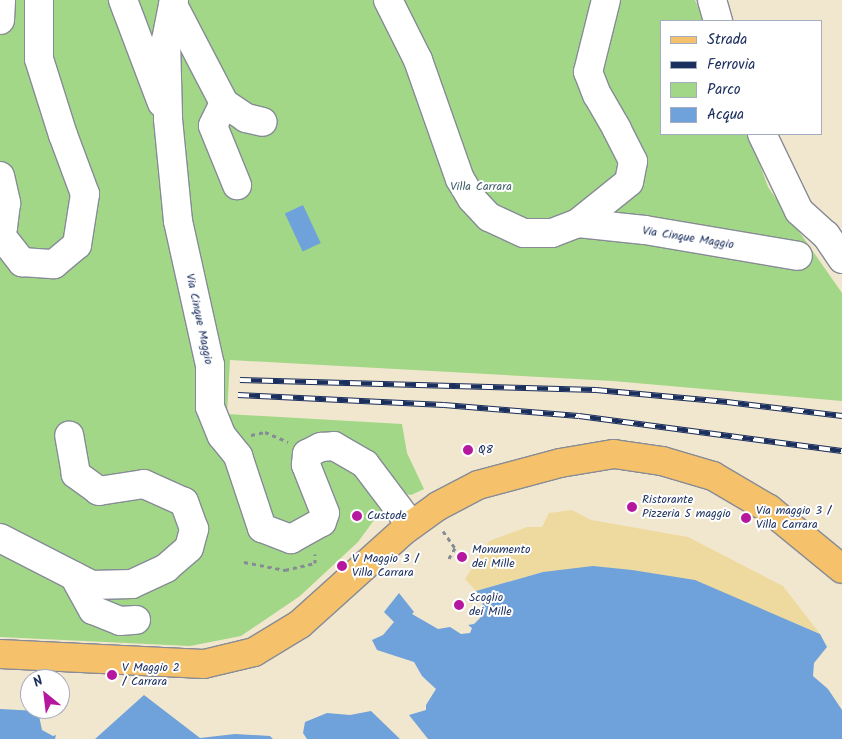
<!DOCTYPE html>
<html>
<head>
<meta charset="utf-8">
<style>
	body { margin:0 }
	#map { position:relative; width:842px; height:739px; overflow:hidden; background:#f1e7ce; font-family:Kalam,sans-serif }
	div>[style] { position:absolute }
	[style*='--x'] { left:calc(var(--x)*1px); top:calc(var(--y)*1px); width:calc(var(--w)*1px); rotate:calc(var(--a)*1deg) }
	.green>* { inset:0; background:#a1d787 }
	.sand>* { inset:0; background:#eeda9e }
	.water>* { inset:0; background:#6fa1da; transform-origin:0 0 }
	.path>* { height:3px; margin-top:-1.5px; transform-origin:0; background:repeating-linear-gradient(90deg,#868b96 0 4px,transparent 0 8px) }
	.roads { filter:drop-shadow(1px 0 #868b96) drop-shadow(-1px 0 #868b96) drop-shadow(0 1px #868b96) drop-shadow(0 -1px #868b96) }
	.minor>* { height:28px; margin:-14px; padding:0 14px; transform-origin:14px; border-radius:14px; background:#fff }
	.major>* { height:28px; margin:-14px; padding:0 14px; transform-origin:14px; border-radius:14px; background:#f5c16b }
	.rail>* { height:5.5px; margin-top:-2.75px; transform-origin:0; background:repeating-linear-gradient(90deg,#fff 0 11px,#1b2f5e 0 22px); box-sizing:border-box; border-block:1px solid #1b2f5e }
	.dots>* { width:14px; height:14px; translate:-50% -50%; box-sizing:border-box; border:2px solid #fff; border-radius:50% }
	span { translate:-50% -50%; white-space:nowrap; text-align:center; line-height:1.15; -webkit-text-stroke:4px #fff; paint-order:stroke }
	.park-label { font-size:12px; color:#43616a }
	.street-label { font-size:12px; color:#1b2f5e }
	.poi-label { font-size:12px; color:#1b2f5e }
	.left { translate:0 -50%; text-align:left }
	.legend { position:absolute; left:660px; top:20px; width:162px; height:115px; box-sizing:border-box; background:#fff; border:1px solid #a4acbf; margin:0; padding:6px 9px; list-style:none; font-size:15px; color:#1b2f5e }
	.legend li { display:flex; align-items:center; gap:10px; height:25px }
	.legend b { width:25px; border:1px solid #a4acbf }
	.north { position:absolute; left:20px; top:669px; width:50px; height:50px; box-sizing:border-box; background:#fff; border:1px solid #a4acbf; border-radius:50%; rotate:331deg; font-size:14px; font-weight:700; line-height:20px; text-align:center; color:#1b2f5e }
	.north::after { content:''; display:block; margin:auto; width:18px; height:22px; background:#b5179e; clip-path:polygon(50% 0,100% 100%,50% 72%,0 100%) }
</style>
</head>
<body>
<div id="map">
	<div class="green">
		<div style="clip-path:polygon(0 0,695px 0,704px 21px,661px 21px,661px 134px,749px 134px,768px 187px,842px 293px,842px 401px,613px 381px,230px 360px,227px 414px,402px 424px,407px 453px,424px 489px,411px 495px,405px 494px,385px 505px,358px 542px,300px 596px,241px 636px,190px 646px,0 637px)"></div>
	</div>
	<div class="sand">
		<div style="clip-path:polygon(572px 510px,591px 520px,688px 537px,783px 586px,820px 634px,790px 621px,543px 572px,476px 591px,465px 579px,489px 541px,527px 527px,542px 527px,549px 513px)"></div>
	</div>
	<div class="water">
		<div style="left:303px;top:205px;width:42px;height:20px;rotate:65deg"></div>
		<div style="clip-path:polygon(593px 566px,632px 570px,695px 580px,820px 634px,827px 647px,814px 663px,813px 676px,828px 689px,842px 710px,842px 739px,428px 739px,409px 715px,426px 710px,426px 705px,436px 689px,422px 676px,414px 662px,377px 650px,372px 640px,383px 635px,394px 622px,384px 612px,399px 593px,414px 612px,412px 614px,438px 629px,450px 627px,461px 634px,470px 633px,472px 628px,468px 625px,474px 624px,481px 617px,483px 601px,476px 591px,543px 572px)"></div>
		<div style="clip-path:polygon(144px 695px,200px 738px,235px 734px,270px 736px,273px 739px,95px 739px)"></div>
		<div style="clip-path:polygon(0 709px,38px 711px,42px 730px,53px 736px,56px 735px,55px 739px,0 739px)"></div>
		<div style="clip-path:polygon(371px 711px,400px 739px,307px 739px,303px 733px,305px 722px,327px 713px,350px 715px)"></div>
	</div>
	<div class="path">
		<div style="--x:251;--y:435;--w:14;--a:-12"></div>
		<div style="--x:265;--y:432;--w:25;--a:23"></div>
		<div style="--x:443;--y:531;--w:21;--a:55"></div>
		<div style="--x:455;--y:548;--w:14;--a:120"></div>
		<div style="--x:244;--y:562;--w:42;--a:11"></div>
		<div style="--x:285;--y:570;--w:31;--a:-13"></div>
		<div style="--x:315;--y:563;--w:9;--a:-90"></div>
	</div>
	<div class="roads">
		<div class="minor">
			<div style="--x:123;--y:0;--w:110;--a:69.3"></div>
			<div style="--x:174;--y:0;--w:41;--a:101.3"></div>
			<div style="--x:166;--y:40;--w:79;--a:88.5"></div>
			<div style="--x:168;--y:119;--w:102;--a:84.4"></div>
			<div style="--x:178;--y:221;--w:148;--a:77.5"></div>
			<div style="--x:210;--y:365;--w:42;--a:90"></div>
			<div style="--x:210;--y:407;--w:31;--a:68"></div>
			<div style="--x:222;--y:436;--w:26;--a:51"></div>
			<div style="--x:238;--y:456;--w:76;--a:71.6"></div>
			<div style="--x:262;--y:528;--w:31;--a:21"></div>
			<div style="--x:291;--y:539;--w:35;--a:-29"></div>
			<div style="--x:322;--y:522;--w:9;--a:-72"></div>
			<div style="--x:325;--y:513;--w:52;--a:-111.6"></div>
			<div style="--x:306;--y:465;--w:11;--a:-85"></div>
			<div style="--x:307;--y:454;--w:16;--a:-27"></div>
			<div style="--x:321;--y:447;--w:13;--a:-4"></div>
			<div style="--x:334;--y:446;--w:36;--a:30"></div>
			<div style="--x:365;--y:464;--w:76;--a:53"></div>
			<div style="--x:388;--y:0;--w:67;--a:63.4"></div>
			<div style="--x:418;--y:60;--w:126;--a:70.6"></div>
			<div style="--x:460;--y:179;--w:23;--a:59"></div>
			<div style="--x:472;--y:199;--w:25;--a:47"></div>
			<div style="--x:489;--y:217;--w:38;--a:25"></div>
			<div style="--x:524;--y:233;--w:28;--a:0"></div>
			<div style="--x:552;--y:233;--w:28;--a:-21"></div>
			<div style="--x:578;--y:223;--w:65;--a:-38.8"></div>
			<div style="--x:629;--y:182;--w:21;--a:-79"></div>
			<div style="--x:633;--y:161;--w:36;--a:-117"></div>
			<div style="--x:617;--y:129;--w:39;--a:-120"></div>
			<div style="--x:597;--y:95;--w:25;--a:-111"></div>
			<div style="--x:588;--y:72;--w:74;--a:-76"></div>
			<div style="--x:712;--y:0;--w:22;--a:74"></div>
			<div style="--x:173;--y:5;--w:110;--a:62.5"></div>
			<div style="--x:224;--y:103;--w:27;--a:34"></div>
			<div style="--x:246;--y:118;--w:17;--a:13"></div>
			<div style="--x:0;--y:20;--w:20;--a:-87"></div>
			<div style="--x:224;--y:103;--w:25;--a:116"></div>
			<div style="--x:213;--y:126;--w:64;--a:67.9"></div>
			<div style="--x:762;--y:134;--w:85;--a:64.3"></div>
			<div style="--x:799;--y:211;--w:36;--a:42"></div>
			<div style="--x:826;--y:235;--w:29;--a:56"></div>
			<div style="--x:0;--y:176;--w:28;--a:77"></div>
			<div style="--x:6;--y:203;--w:24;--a:97"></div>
			<div style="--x:3;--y:227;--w:7;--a:117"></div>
			<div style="--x:578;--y:223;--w:67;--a:6"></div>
			<div style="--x:645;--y:230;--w:155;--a:9.6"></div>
			<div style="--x:0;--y:234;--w:36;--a:52"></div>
			<div style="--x:22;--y:262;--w:32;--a:4"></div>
			<div style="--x:54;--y:264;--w:30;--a:-40"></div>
			<div style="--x:77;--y:245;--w:52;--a:-81.1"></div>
			<div style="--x:85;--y:194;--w:63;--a:-110.4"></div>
			<div style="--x:63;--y:135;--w:80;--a:-107.5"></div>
			<div style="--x:39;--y:59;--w:59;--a:-90"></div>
			<div style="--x:0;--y:538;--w:103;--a:27.1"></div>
			<div style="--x:92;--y:585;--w:40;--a:-1.4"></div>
			<div style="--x:132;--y:584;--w:38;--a:-25"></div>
			<div style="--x:166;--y:568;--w:30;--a:-41"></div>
			<div style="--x:189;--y:548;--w:20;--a:-75"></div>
			<div style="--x:194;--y:529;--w:29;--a:-110"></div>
			<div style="--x:184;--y:502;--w:44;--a:-155.8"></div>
			<div style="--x:144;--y:484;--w:46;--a:171.2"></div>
			<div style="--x:99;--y:491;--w:29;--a:-144"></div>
			<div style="--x:76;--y:474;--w:39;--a:-100"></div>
			<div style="--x:74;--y:576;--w:39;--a:61"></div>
			<div style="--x:93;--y:610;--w:29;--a:22"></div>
			<div style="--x:120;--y:621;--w:16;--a:-4"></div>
		</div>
		<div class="major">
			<div style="--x:0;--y:654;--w:204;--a:2.8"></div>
			<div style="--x:204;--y:664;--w:51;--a:-13.5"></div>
			<div style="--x:254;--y:652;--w:54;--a:-31.3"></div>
			<div style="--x:300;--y:624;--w:137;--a:-42"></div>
			<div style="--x:402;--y:532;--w:44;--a:-35.8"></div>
			<div style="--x:438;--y:506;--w:45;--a:-27.7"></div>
			<div style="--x:478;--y:485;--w:85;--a:-15"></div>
			<div style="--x:560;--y:463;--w:55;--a:-9.5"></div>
			<div style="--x:614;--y:454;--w:49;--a:8.3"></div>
			<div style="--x:662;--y:461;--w:53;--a:16.4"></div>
			<div style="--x:713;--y:476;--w:65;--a:30.5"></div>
			<div style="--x:769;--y:509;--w:94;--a:39.4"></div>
		</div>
	</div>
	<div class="rail">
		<div style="--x:240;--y:380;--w:356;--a:1.6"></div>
		<div style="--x:596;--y:390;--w:132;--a:5.2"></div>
		<div style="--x:727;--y:402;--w:116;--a:6.9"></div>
		<div style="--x:238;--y:395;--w:206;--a:2.8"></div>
		<div style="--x:444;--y:405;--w:135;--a:4.7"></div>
		<div style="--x:579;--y:416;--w:265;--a:7.6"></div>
	</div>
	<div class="dots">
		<div style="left:468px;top:450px;background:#b5179e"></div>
		<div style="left:632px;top:507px;background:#b5179e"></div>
		<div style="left:357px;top:516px;background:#b5179e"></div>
		<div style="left:746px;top:518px;background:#b5179e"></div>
		<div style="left:462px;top:557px;background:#b5179e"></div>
		<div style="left:342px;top:566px;background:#b5179e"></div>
		<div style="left:459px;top:605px;background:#b5179e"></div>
		<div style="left:112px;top:675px;background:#b5179e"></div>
	</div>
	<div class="park-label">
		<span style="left:481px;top:187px">Villa Carrara</span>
	</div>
	<div class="street-label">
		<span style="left:688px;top:238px;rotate:9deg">Via Cinque Maggio</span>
		<span style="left:199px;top:319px;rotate:78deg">Via Cinque Maggio</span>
	</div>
	<div class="poi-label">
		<span class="left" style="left:478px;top:450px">Q8</span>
		<span class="left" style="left:642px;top:507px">Ristorante<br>Pizzeria 5 maggio</span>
		<span class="left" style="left:756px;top:518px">Via maggio 3 /<br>Villa Carrara</span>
		<span class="left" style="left:367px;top:516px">Custode</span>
		<span class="left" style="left:472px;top:557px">Monumento<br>dei Mille</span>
		<span class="left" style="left:352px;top:566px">V Maggio 3 /<br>Villa Carrara</span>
		<span class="left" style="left:469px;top:605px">Scoglio<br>dei Mille</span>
		<span class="left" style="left:122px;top:675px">V Maggio 2<br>/ Carrara</span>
	</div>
	<ul class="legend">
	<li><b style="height:6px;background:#f5c16b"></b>Strada</li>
	<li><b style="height:6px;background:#1b2f5e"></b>Ferrovia</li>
	<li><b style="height:14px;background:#a1d787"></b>Parco</li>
	<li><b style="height:14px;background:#6fa1da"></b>Acqua</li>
	</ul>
	<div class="north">N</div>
</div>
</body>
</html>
